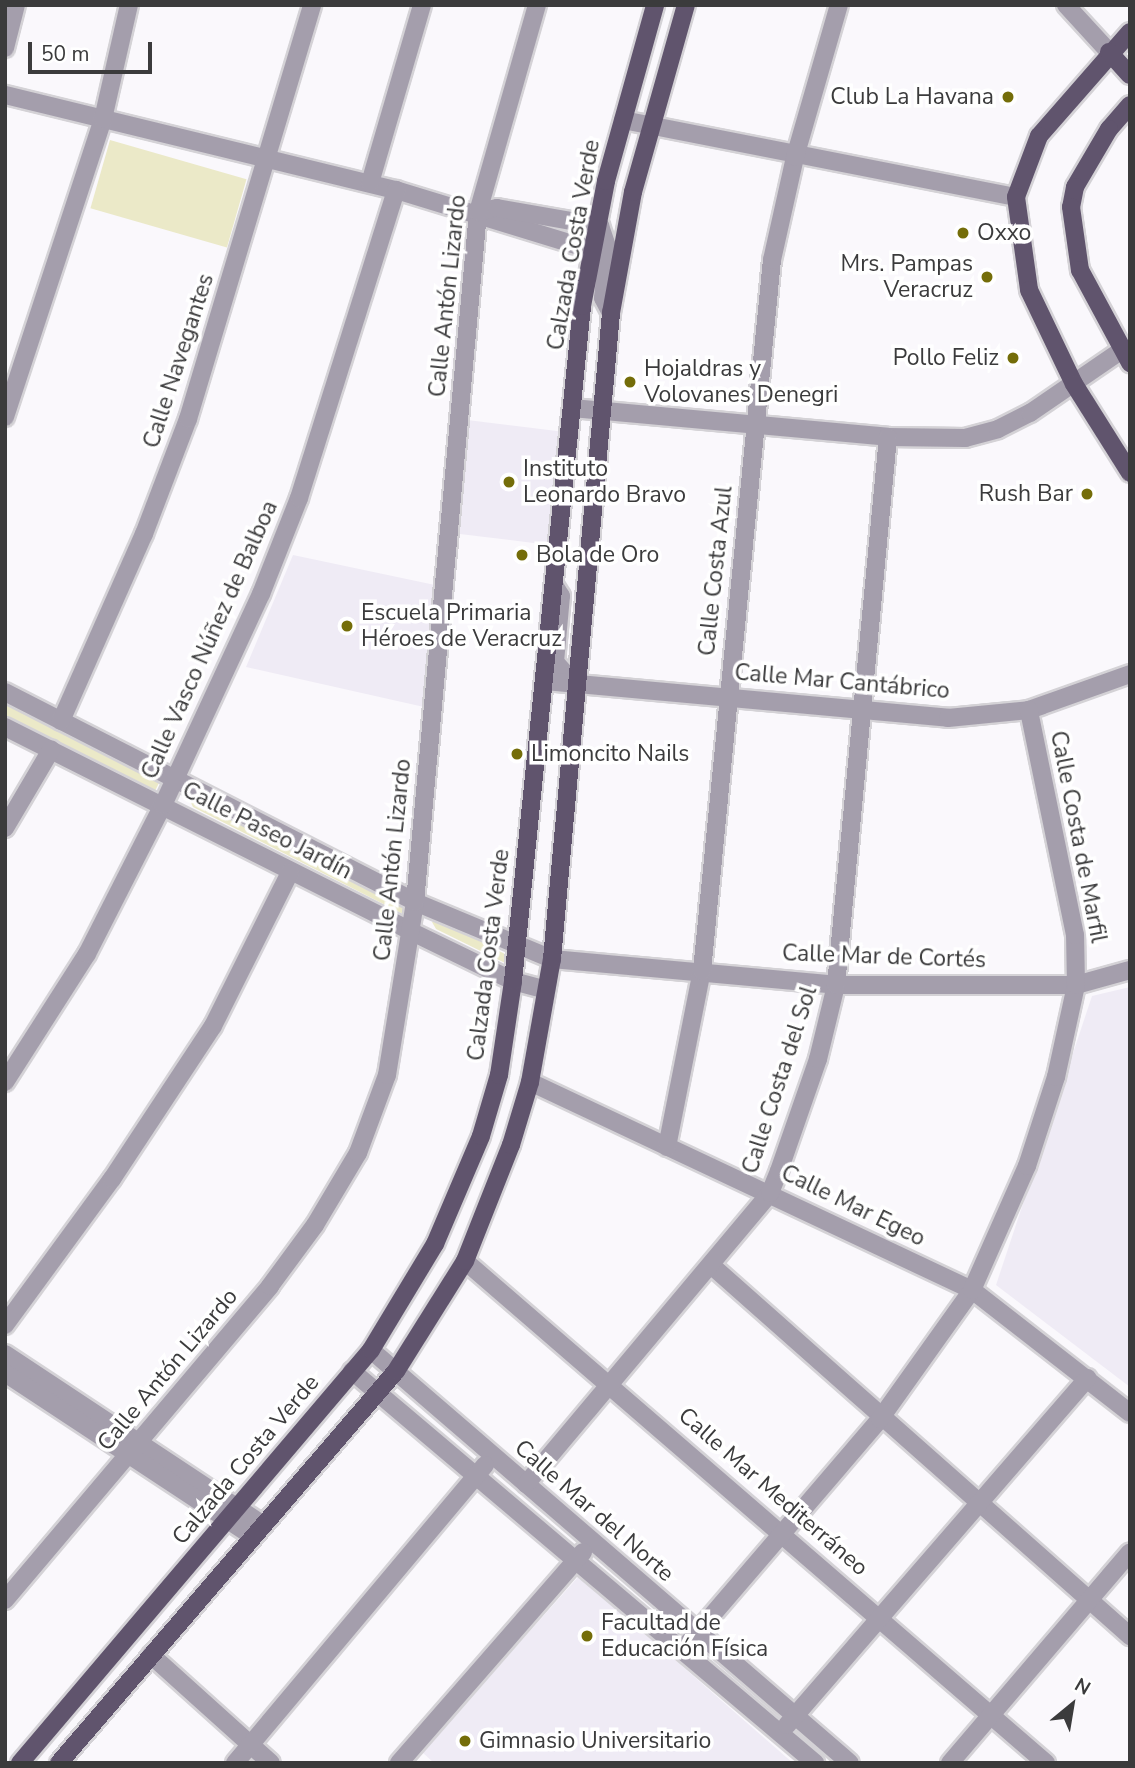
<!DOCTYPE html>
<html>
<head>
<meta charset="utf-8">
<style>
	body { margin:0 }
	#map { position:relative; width:1135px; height:1768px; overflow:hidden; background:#faf8fc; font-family:"Nunito Sans",sans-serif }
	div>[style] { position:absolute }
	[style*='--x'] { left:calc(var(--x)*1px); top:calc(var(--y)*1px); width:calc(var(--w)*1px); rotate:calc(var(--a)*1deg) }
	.built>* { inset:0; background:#efebf5; transform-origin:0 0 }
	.green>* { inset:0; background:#ebe9c8; transform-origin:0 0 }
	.roads { filter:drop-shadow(2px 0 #d4d2d6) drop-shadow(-2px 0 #d4d2d6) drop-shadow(0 2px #d4d2d6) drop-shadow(0 -2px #d4d2d6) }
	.minor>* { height:18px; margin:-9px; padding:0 9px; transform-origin:9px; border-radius:9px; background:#a49eac }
	.major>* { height:18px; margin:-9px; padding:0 9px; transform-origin:9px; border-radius:9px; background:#60546d }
	.dots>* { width:19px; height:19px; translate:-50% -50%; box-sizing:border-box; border:4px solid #fff; border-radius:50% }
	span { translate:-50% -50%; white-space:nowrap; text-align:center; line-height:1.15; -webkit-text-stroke:7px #fff; paint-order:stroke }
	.poi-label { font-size:23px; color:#3b3b3c }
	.right { translate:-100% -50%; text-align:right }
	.left { translate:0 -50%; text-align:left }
	.street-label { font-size:23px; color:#3b3b3c }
	.frame { position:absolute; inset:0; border:7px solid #3b3b3c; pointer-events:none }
	.north { position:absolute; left:1037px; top:1670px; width:70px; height:70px; -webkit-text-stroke:5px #fff; paint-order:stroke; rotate:30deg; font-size:19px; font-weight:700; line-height:28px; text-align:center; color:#3b3b3c }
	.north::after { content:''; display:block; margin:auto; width:24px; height:32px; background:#3b3b3c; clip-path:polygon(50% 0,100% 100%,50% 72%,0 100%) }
	.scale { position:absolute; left:28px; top:42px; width:124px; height:32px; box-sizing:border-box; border:4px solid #3b3b3c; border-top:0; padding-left:9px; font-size:21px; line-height:24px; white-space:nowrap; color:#3b3b3c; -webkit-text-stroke:5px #fff; paint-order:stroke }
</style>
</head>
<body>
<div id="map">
	<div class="built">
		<div style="left:459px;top:419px;width:111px;height:114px;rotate:7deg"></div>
		<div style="clip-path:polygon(293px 555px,435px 585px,424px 707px,246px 667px)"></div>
		<div style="clip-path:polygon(1130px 987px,1130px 1387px,996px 1285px,1092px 996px)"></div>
		<div style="clip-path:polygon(579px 1576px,793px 1763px,434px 1763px,422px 1752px)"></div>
	</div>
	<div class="green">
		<div style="left:110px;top:140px;width:142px;height:71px;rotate:16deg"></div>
		<div style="left:5px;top:702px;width:174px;height:12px;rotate:27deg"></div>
		<div style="clip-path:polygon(198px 799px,405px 906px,408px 913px,401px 913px,193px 807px,190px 801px)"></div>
		<div style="clip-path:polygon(440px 921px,509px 956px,512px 963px,505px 963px,436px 929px,432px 922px)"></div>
	</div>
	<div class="roads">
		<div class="minor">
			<div style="--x:1066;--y:5;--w:64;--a:47.5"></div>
			<div style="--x:5;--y:48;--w:44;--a:-75.7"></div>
			<div style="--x:5;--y:95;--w:402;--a:13.7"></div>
			<div style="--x:396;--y:190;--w:208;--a:17"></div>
			<div style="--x:623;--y:120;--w:400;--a:11.1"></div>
			<div style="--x:370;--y:183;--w:185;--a:-73.7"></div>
			<div style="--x:478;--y:212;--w:19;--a:-12"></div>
			<div style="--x:497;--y:208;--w:105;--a:9.9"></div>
			<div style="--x:600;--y:226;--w:24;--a:71"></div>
			<div style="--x:608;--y:249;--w:49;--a:95.8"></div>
			<div style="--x:603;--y:298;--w:17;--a:62"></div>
			<div style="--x:572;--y:408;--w:317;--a:5.2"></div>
			<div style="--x:888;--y:437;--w:77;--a:0.7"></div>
			<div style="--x:965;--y:438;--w:34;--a:-15"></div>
			<div style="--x:998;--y:429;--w:36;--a:-27"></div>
			<div style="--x:1030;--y:413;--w:112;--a:-34.4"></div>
			<div style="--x:5;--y:417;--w:314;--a:-71.8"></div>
			<div style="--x:103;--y:119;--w:117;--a:-77.2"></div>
			<div style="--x:554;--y:585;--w:13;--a:58"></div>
			<div style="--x:561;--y:596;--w:66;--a:95.2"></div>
			<div style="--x:555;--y:662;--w:30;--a:48"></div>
			<div style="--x:545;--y:681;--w:405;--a:5.2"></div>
			<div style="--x:948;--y:718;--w:81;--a:-5.6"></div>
			<div style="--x:1029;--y:710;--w:107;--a:-19.6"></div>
			<div style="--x:5;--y:692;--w:461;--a:27.1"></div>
			<div style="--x:415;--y:902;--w:148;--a:22.6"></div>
			<div style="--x:552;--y:959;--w:285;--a:5.2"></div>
			<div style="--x:836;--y:985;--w:240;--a:0"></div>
			<div style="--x:1076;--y:985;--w:56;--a:-15.5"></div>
			<div style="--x:61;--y:721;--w:205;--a:-66.1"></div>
			<div style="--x:144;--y:534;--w:123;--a:-69.1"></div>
			<div style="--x:188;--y:419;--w:432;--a:-73.3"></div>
			<div style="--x:5;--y:727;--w:456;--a:26.7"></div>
			<div style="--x:412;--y:932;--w:112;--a:25.9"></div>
			<div style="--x:513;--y:981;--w:34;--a:15"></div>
			<div style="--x:5;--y:828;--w:91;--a:-59.5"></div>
			<div style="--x:5;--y:1082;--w:152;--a:-57.4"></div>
			<div style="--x:87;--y:954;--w:167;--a:-63"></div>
			<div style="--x:163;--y:805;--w:233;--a:-65.1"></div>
			<div style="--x:261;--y:594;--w:103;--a:-68.4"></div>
			<div style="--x:299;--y:498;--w:323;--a:-72.5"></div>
			<div style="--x:530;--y:1082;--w:488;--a:25.2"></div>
			<div style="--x:972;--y:1290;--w:200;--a:37.9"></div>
			<div style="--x:667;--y:1147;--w:179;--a:-78.8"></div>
			<div style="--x:702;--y:971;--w:714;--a:-84.38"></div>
			<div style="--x:772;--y:260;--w:106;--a:-77.4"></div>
			<div style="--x:795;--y:157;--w:158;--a:-73.9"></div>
			<div style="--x:465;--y:1261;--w:768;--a:40.83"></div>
			<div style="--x:711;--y:1265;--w:560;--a:41.52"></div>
			<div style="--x:5;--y:1325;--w:181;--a:-53.8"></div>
			<div style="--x:112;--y:1179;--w:183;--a:-56.6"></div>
			<div style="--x:213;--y:1026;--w:172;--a:-63.4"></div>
			<div style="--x:371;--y:1350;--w:632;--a:40.77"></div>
			<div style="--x:5;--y:1354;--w:308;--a:33.5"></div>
			<div style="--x:352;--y:1371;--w:607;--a:40.25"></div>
			<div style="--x:5;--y:1373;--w:296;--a:33.4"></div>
			<div style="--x:526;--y:1484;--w:380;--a:-50"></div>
			<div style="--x:770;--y:1193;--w:24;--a:-68"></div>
			<div style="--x:779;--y:1171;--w:119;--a:-70.8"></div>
			<div style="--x:818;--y:1059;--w:76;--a:-76.3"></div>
			<div style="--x:836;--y:985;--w:550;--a:-84.58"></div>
			<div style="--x:5;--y:1600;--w:411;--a:-49.8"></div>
			<div style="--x:270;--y:1286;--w:76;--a:-53.6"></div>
			<div style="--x:315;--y:1225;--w:84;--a:-59.2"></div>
			<div style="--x:358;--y:1153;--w:83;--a:-69.6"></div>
			<div style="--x:387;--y:1075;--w:175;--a:-80.8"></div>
			<div style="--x:415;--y:902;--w:693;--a:-84.78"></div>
			<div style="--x:478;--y:212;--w:215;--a:-74.1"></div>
			<div style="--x:683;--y:1649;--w:303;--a:-49.4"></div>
			<div style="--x:880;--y:1419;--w:158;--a:-54.5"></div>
			<div style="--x:972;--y:1290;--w:136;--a:-66.1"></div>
			<div style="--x:1027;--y:1166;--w:94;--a:-72"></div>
			<div style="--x:1056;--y:1077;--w:94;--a:-77.7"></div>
			<div style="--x:1076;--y:985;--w:50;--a:-91.1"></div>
			<div style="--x:1075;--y:935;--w:230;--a:-101.6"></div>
			<div style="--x:151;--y:1655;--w:161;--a:42"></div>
			<div style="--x:787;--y:1725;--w:459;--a:-49.1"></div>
			<div style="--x:235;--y:1763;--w:389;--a:-50"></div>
			<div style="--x:399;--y:1763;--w:280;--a:-48.9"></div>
			<div style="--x:950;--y:1763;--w:277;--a:-49.5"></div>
		</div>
		<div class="major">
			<div style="--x:1130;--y:32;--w:138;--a:131.2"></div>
			<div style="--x:1039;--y:136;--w:65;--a:110.7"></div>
			<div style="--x:1016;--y:197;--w:94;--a:82"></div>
			<div style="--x:1029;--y:290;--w:104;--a:64.4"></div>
			<div style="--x:1074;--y:384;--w:105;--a:57.8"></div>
			<div style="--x:1109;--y:52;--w:31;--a:48"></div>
			<div style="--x:1130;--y:105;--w:32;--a:131"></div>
			<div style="--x:1109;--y:129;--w:67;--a:120.4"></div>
			<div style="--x:1075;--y:187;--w:20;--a:101"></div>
			<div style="--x:1071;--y:207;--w:64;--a:81.9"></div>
			<div style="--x:1080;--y:270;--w:106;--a:61.7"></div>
			<div style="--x:20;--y:1763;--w:542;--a:-49.64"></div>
			<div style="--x:371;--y:1350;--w:124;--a:-58.9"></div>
			<div style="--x:435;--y:1244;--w:117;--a:-66.9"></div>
			<div style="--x:481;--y:1136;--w:64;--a:-73.6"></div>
			<div style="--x:499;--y:1075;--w:95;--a:-81.5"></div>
			<div style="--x:513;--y:981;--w:679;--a:-84.16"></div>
			<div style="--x:582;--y:306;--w:127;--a:-79.1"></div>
			<div style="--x:606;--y:181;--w:183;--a:-74.4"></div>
			<div style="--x:59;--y:1763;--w:517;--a:-49.31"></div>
			<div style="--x:396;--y:1371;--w:130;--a:-57.9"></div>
			<div style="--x:465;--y:1261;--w:125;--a:-68.4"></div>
			<div style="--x:511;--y:1145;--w:66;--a:-73.2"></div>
			<div style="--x:530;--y:1082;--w:125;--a:-79.9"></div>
			<div style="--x:552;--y:959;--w:649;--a:-84.78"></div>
			<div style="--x:611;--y:313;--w:123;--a:-79.7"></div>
			<div style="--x:633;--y:192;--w:194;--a:-74.2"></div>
		</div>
	</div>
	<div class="dots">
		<div style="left:1008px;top:97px;background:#746d09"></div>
		<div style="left:963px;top:233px;background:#746d09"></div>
		<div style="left:987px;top:277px;background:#746d09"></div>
		<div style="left:1013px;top:358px;background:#746d09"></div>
		<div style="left:630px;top:382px;background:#746d09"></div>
		<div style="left:509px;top:482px;background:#746d09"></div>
		<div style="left:1087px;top:494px;background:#746d09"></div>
		<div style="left:522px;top:555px;background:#746d09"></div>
		<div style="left:347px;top:626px;background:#746d09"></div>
		<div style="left:517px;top:754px;background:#746d09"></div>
		<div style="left:587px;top:1636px;background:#746d09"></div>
		<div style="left:465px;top:1741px;background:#746d09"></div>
	</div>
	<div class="poi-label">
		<span class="right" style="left:994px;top:97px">Club La Havana</span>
		<span class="left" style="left:977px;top:233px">Oxxo</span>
		<span class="right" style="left:973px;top:277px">Mrs. Pampas<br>Veracruz</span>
		<span class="right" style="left:999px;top:358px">Pollo Feliz</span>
		<span class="left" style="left:644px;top:382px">Hojaldras y<br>Volovanes Denegri</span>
		<span class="left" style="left:523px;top:482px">Instituto<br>Leonardo Bravo</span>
		<span class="right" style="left:1073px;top:494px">Rush Bar</span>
		<span class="left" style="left:536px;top:555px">Bola de Oro</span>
		<span class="left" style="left:361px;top:626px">Escuela Primaria<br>Héroes de Veracruz</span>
		<span class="left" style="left:531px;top:754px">Limoncito Nails</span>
		<span class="left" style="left:601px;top:1636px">Facultad de<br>Educación Física</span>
		<span class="left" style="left:479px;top:1741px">Gimnasio Universitario</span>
	</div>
	<div class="street-label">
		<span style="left:574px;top:245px;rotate:-80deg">Calzada Costa Verde</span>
		<span style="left:448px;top:296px;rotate:-84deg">Calle Antón Lizardo</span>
		<span style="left:179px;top:361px;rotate:-72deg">Calle Navegantes</span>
		<span style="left:716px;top:571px;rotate:-84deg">Calle Costa Azul</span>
		<span style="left:210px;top:640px;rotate:-66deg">Calle Vasco Núñez de Balboa</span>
		<span style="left:842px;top:682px;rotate:5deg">Calle Mar Cantábrico</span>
		<span style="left:267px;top:831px;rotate:27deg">Calle Paseo Jardín</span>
		<span style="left:1078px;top:837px;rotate:79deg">Calle Costa de Marfil</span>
		<span style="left:393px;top:860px;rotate:-84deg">Calle Antón Lizardo</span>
		<span style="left:489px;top:955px;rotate:-83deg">Calzada Costa Verde</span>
		<span style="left:884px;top:957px;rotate:2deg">Calle Mar de Cortés</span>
		<span style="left:780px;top:1080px;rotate:-72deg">Calle Costa del Sol</span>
		<span style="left:853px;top:1206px;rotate:26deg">Calle Mar Egeo</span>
		<span style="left:168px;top:1370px;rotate:-50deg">Calle Antón Lizardo</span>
		<span style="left:246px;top:1460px;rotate:-50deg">Calzada Costa Verde</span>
		<span style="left:773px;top:1492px;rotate:41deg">Calle Mar Mediterráneo</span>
		<span style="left:594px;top:1511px;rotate:41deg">Calle Mar del Norte</span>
	</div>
	<div class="frame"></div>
	<div class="north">N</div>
	<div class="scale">50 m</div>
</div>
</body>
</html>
